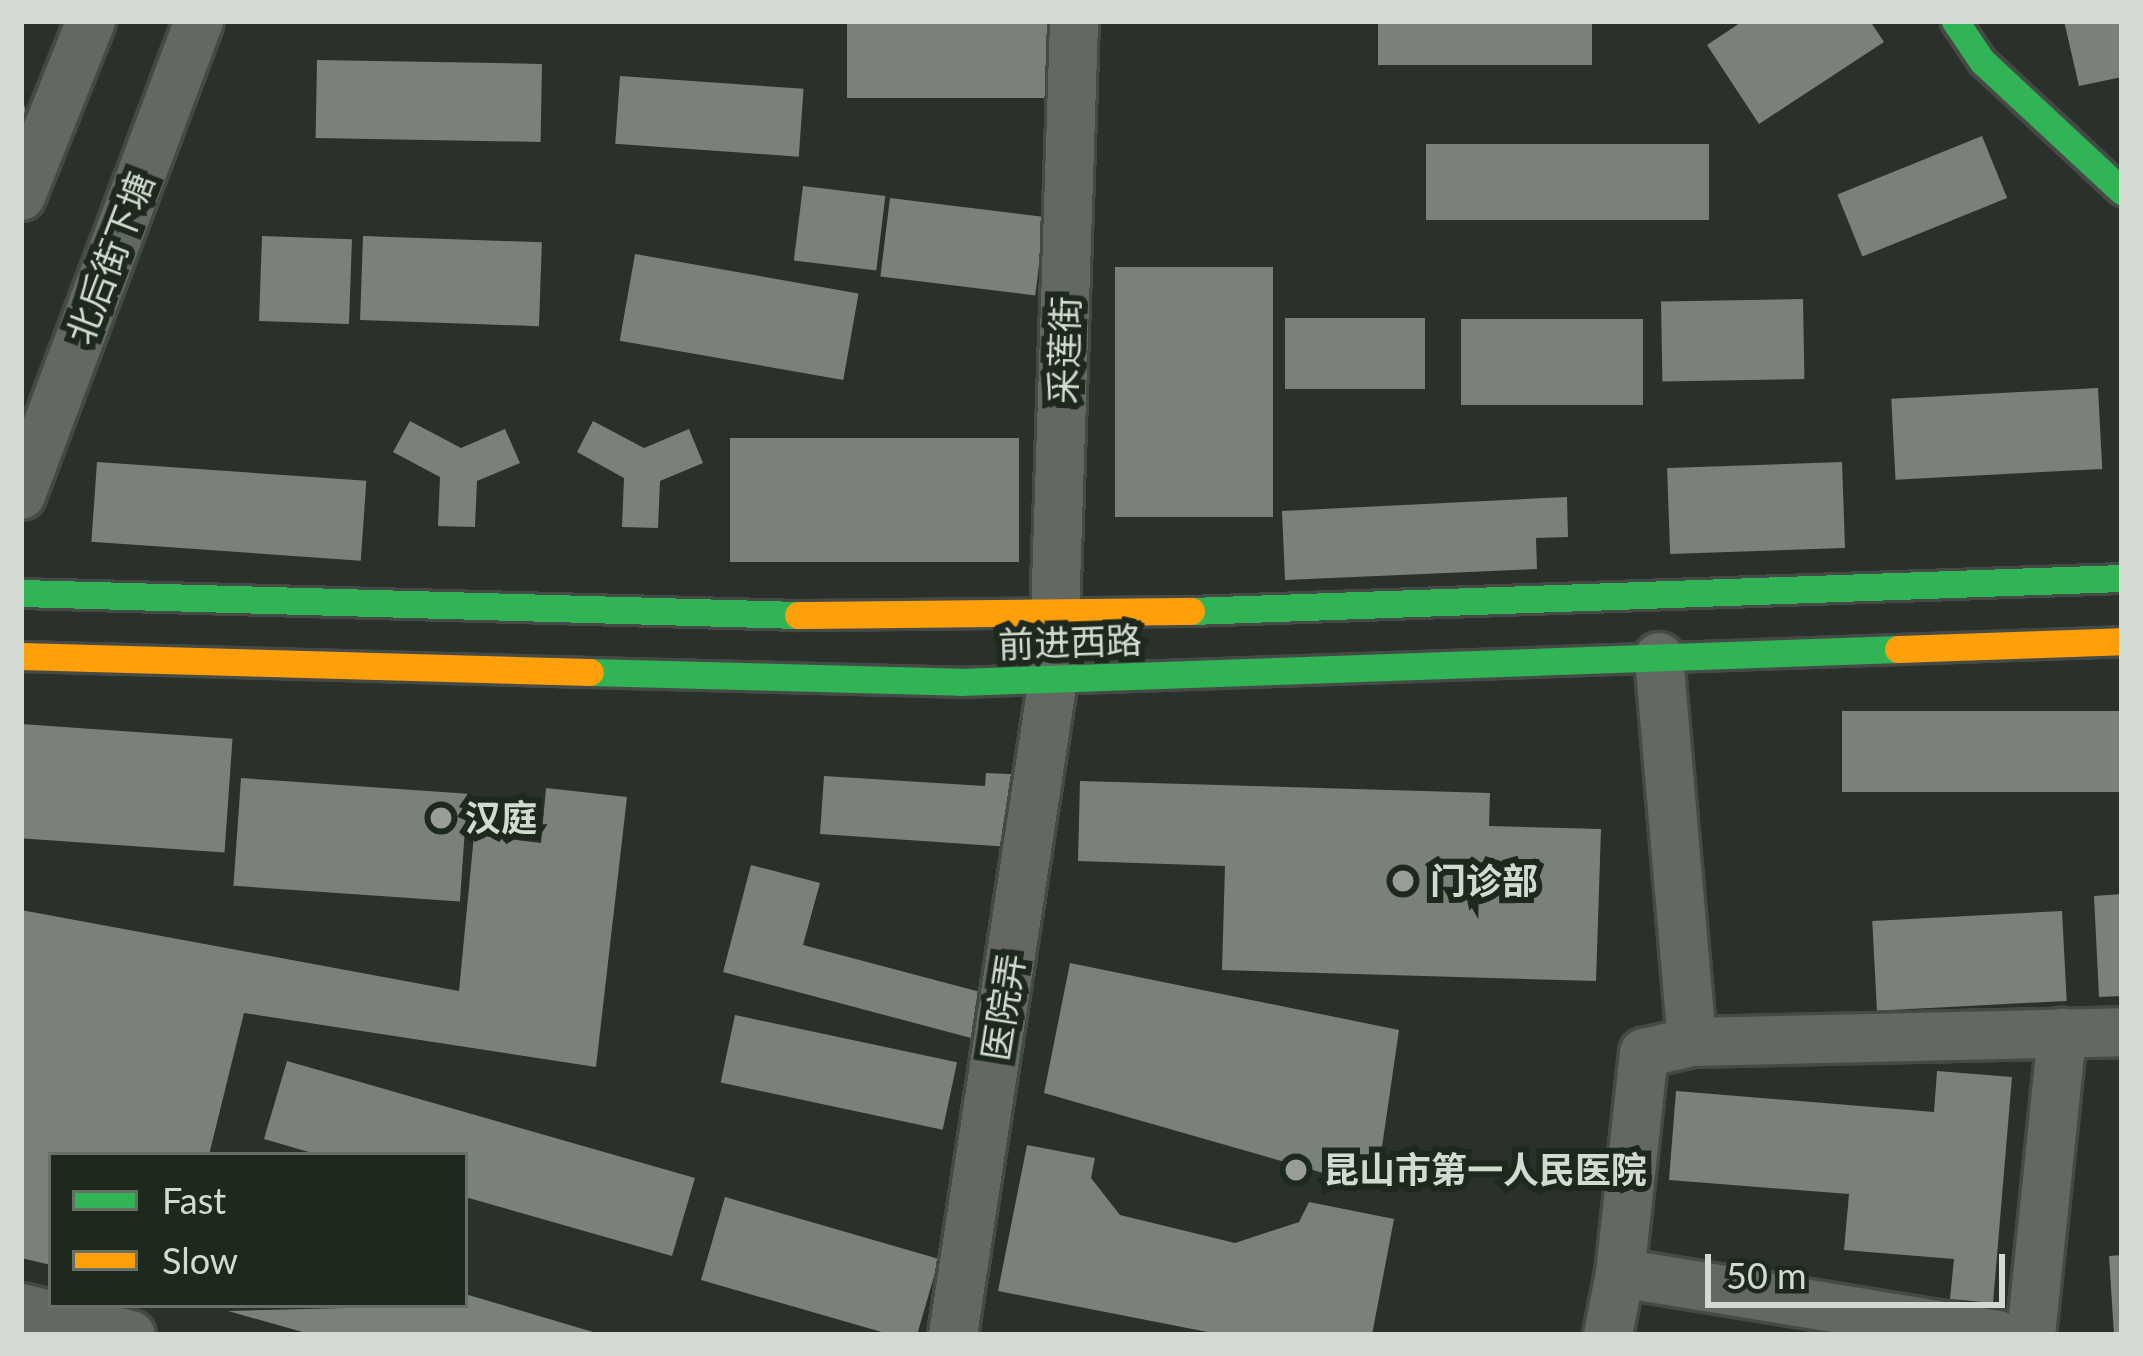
<!DOCTYPE html>
<html>
<head>
<meta charset="utf-8">
<style>
	body { margin:0 }
	#map { position:relative; width:2143px; height:1356px; overflow:hidden; background:#2a302a; font-family:Lato,"Noto Sans SC",sans-serif }
	div>[style] { position:absolute }
	[style*='--x'] { left:calc(var(--x)*1px); top:calc(var(--y)*1px); width:calc(var(--w)*1px); rotate:calc(var(--a)*1deg) }
	.building>* { inset:0; background:#7a807a; transform-origin:0 0 }
	.roads { filter:drop-shadow(3px 0 #464a46) drop-shadow(-3px 0 #464a46) drop-shadow(0 3px #464a46) drop-shadow(0 -3px #464a46) }
	.street>* { height:48px; margin:-24px; padding:0 24px; transform-origin:24px; border-radius:24px; background:#636863 }
	.fast>* { height:27px; margin:-13.5px; padding:0 13.5px; transform-origin:13.5px; border-radius:13.5px; background:#30b455 }
	.slow>* { height:27px; margin:-13.5px; padding:0 13.5px; transform-origin:13.5px; border-radius:13.5px; background:#ff9f0a }
	.dots>* { width:33px; height:33px; translate:-50% -50%; box-sizing:border-box; border:6px solid #1e291d; border-radius:50% }
	span { translate:-50% -50%; white-space:nowrap; text-align:center; line-height:1.15; -webkit-text-stroke:12px #1e291d; paint-order:stroke }
	.street-label { font-size:36px; color:#d3dad2 }
	.poi-label { font-size:36px; color:#d3dad2; font-weight:700 }
	.left { translate:0 -50%; text-align:left }
	.frame { position:absolute; inset:0; border:24px solid #d3dad2; pointer-events:none }
	.legend { position:absolute; left:48px; top:1152px; width:420px; height:156px; box-sizing:border-box; background:#1e291d; border:3px solid #667065; margin:0; padding:15px 21px; list-style:none; font-size:36px; color:#d3dad2 }
	.legend li { display:flex; align-items:center; gap:24px; height:60px }
	.legend b { width:60px; border:3px solid #667065 }
	.scale { position:absolute; left:1705px; top:1254px; width:300px; height:54px; box-sizing:border-box; border:6px solid #d3dad2; border-top:0; padding-left:15px; font-size:36px; line-height:42px; white-space:nowrap; color:#d3dad2; -webkit-text-stroke:9px #1e291d; paint-order:stroke }
</style>
</head>
<body>
<div id="map">
	<div class="building">
		<div style="left:847px;top:21px;width:209px;height:77px"></div>
		<div style="left:1378px;top:21px;width:214px;height:44px"></div>
		<div style="clip-path:polygon(1743px 21px,1870px 21px,1884px 42px,1759px 124px,1707px 45px)"></div>
		<div style="clip-path:polygon(2064px 21px,2122px 21px,2122px 77px,2079px 86px)"></div>
		<div style="left:317px;top:60px;width:225px;height:78px;rotate:1deg"></div>
		<div style="left:620px;top:76px;width:184px;height:68px;rotate:4deg"></div>
		<div style="clip-path:polygon(21px 91px,29px 126px,21px 128px)"></div>
		<div style="left:1982px;top:136px;width:67px;height:156px;rotate:68deg"></div>
		<div style="left:1426px;top:144px;width:283px;height:76px"></div>
		<div style="left:803px;top:186px;width:83px;height:75px;rotate:7deg"></div>
		<div style="left:890px;top:198px;width:156px;height:79px;rotate:7deg"></div>
		<div style="left:262px;top:236px;width:90px;height:85px;rotate:2deg"></div>
		<div style="left:363px;top:236px;width:179px;height:84px;rotate:2deg"></div>
		<div style="left:635px;top:254px;width:227px;height:88px;rotate:10deg"></div>
		<div style="left:1115px;top:267px;width:158px;height:250px"></div>
		<div style="left:1803px;top:299px;width:80px;height:142px;rotate:89deg"></div>
		<div style="left:1285px;top:318px;width:140px;height:71px"></div>
		<div style="left:1643px;top:319px;width:86px;height:182px;rotate:90deg"></div>
		<div style="left:2098px;top:388px;width:81px;height:207px;rotate:87deg"></div>
		<div style="clip-path:polygon(410px 421px,461px 448px,505px 429px,520px 463px,477px 481px,475px 527px,438px 526px,440px 477px,393px 452px)"></div>
		<div style="clip-path:polygon(593px 421px,644px 448px,689px 429px,703px 463px,660px 481px,658px 528px,622px 527px,624px 478px,577px 452px)"></div>
		<div style="left:1019px;top:438px;width:124px;height:289px;rotate:90deg"></div>
		<div style="left:97px;top:462px;width:270px;height:80px;rotate:4deg"></div>
		<div style="left:1842px;top:462px;width:86px;height:175px;rotate:88deg"></div>
		<div style="clip-path:polygon(1567px 497px,1568px 537px,1536px 538px,1537px 569px,1285px 580px,1282px 511px)"></div>
		<div style="left:2122px;top:711px;width:81px;height:280px;rotate:90deg"></div>
		<div style="left:21px;top:724px;width:212px;height:114px;rotate:4deg"></div>
		<div style="clip-path:polygon(986px 773px,1029px 775px,1025px 848px,820px 834px,824px 776px,985px 786px)"></div>
		<div style="left:241px;top:778px;width:227px;height:108px;rotate:4deg"></div>
		<div style="clip-path:polygon(1080px 781px,1490px 793px,1489px 826px,1601px 829px,1596px 981px,1222px 970px,1225px 866px,1078px 861px)"></div>
		<div style="clip-path:polygon(546px 788px,627px 797px,596px 1067px,244px 1013px,209px 1155px,51px 1155px,51px 1265px,21px 1258px,21px 910px,459px 991px,474px 835px,541px 843px)"></div>
		<div style="clip-path:polygon(751px 865px,820px 883px,803px 945px,984px 993px,971px 1038px,723px 972px)"></div>
		<div style="clip-path:polygon(2122px 894px,2122px 996px,2099px 997px,2094px 896px)"></div>
		<div style="left:2062px;top:911px;width:90px;height:190px;rotate:87deg"></div>
		<div style="clip-path:polygon(1070px 963px,1399px 1030px,1376px 1188px,1044px 1093px)"></div>
		<div style="left:735px;top:1015px;width:227px;height:69px;rotate:12deg"></div>
		<div style="clip-path:polygon(287px 1061px,695px 1178px,672px 1256px,465px 1197px,465px 1155px,319px 1155px,264px 1139px)"></div>
		<div style="clip-path:polygon(1937px 1071px,2012px 1077px,1993px 1303px,1950px 1299px,1954px 1259px,1844px 1250px,1849px 1194px,1669px 1180px,1676px 1091px,1934px 1112px)"></div>
		<div style="clip-path:polygon(1027px 1145px,1095px 1158px,1091px 1178px,1120px 1215px,1235px 1243px,1299px 1222px,1309px 1202px,1394px 1219px,1372px 1335px,1223px 1335px,998px 1291px)"></div>
		<div style="clip-path:polygon(725px 1197px,939px 1259px,917px 1335px,892px 1335px,701px 1280px)"></div>
		<div style="clip-path:polygon(2122px 1255px,2122px 1335px,2114px 1335px,2109px 1256px)"></div>
		<div style="clip-path:polygon(465px 1294px,603px 1335px,313px 1335px,228px 1311px,465px 1305px)"></div>
	</div>
	<div class="roads">
		<div class="street">
			<div style="--x:21;--y:196;--w:188;--a:-68.2"></div>
			<div style="--x:21;--y:495;--w:506;--a:-69.42"></div>
			<div style="--x:1659;--y:657;--w:386;--a:85.1"></div>
			<div style="--x:1692;--y:1042;--w:430;--a:-1.3"></div>
			<div style="--x:1692;--y:1042;--w:49;--a:167.1"></div>
			<div style="--x:1644;--y:1053;--w:221;--a:96.2"></div>
			<div style="--x:1620;--y:1273;--w:383;--a:9.3"></div>
			<div style="--x:21;--y:1308;--w:113;--a:13.8"></div>
			<div style="--x:953;--y:1335;--w:664;--a:-81.33"></div>
			<div style="--x:1053;--y:679;--w:658;--a:-88.17"></div>
			<div style="--x:1608;--y:1335;--w:63;--a:-79"></div>
			<div style="--x:2031;--y:1335;--w:304;--a:-84.1"></div>
		</div>
		<div class="fast">
			<div style="--x:1955;--y:21;--w:48;--a:56"></div>
			<div style="--x:1982;--y:61;--w:191;--a:42.9"></div>
			<div style="--x:21;--y:593;--w:777;--a:1.62"></div>
			<div style="--x:1191;--y:611;--w:932;--a:-2.03"></div>
			<div style="--x:590;--y:672;--w:370;--a:1.5"></div>
			<div style="--x:960;--y:682;--w:939;--a:-2.01"></div>
		</div>
		<div class="slow">
			<div style="--x:798;--y:615;--w:393;--a:-0.6"></div>
			<div style="--x:1898;--y:649;--w:224;--a:-2"></div>
			<div style="--x:21;--y:656;--w:569;--a:1.61"></div>
		</div>
	</div>
	<div class="dots">
		<div style="left:441px;top:818px;background:#989e97"></div>
		<div style="left:1403px;top:881px;background:#989e97"></div>
		<div style="left:1296px;top:1170px;background:#989e97"></div>
	</div>
	<div class="street-label">
		<span style="left:110px;top:258px;rotate:-69deg">北后街下塘</span>
		<span style="left:1064px;top:350px;rotate:-88deg">采莲街</span>
		<span style="left:1070px;top:642px;rotate:-2deg">前进西路</span>
		<span style="left:1003px;top:1007px;rotate:-81deg">医院弄</span>
	</div>
	<div class="poi-label">
		<span class="left" style="left:465px;top:818px">汉庭</span>
		<span class="left" style="left:1430px;top:881px">门诊部</span>
		<span class="left" style="left:1323px;top:1170px">昆山市第一人民医院</span>
	</div>
	<div class="frame"></div>
	<ul class="legend">
	<li><b style="height:15px;background:#30b455"></b>Fast</li>
	<li><b style="height:15px;background:#ff9f0a"></b>Slow</li>
	</ul>
	<div class="scale">50 m</div>
</div>
</body>
</html>
